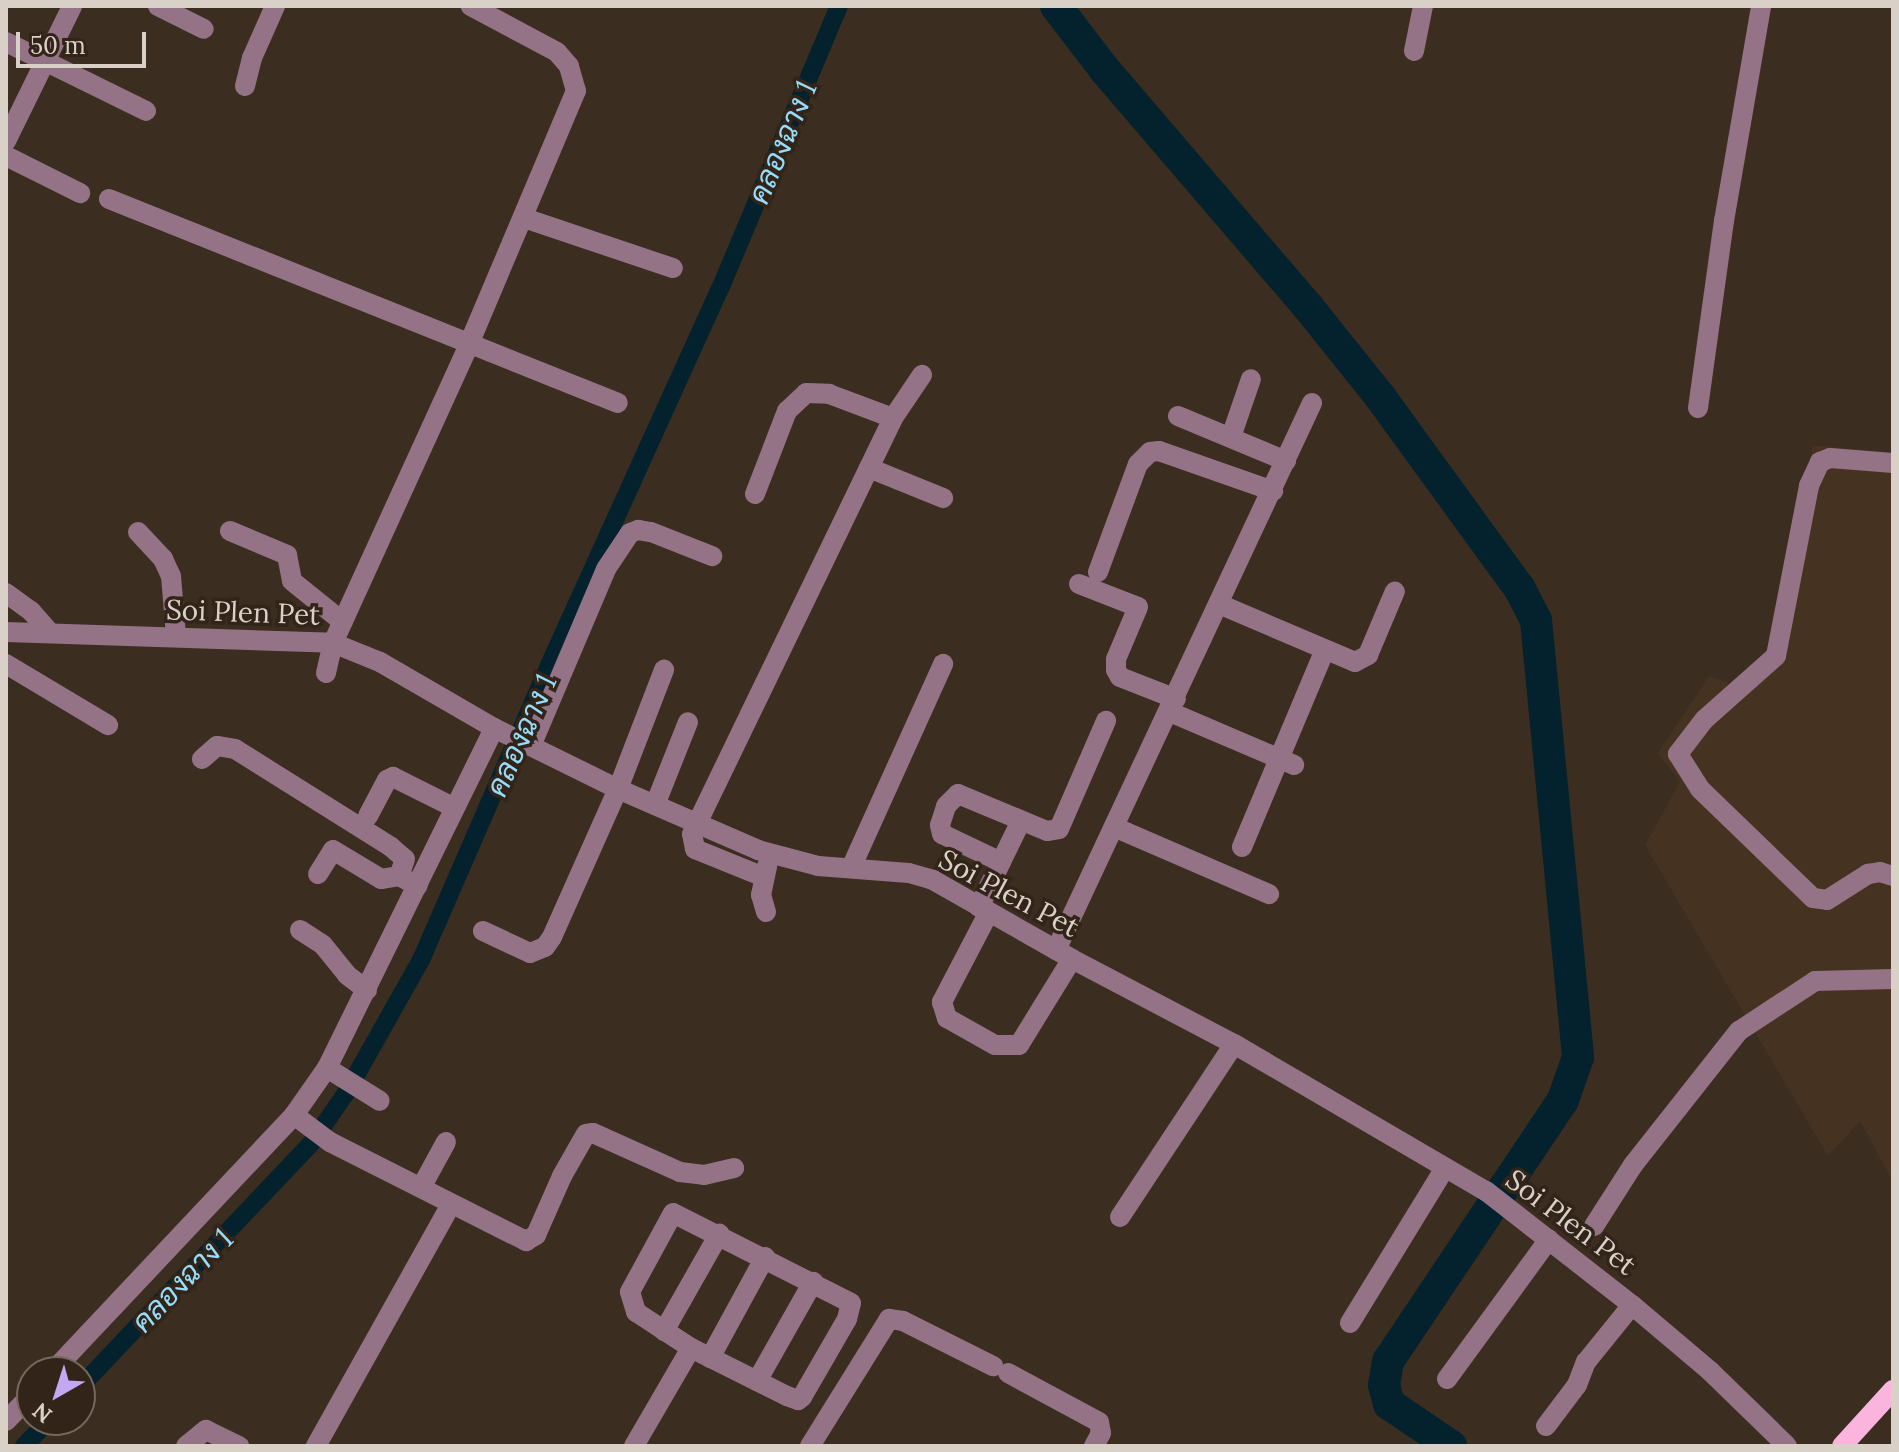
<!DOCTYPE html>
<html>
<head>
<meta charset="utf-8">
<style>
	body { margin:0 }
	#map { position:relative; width:1899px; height:1452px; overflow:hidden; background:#3c2d21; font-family:Lora,Sarabun,serif }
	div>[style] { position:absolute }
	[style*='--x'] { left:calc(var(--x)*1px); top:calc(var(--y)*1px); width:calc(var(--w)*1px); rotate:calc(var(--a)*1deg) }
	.built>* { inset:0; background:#463221 }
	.canal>* { height:18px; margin:-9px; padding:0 9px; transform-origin:9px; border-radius:9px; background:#03222e }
	.river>* { height:32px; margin:-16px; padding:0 16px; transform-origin:16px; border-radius:16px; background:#03222e }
	.minor>* { height:20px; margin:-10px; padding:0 10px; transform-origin:10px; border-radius:10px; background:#957387 }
	.major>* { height:20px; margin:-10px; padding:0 10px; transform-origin:10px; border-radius:10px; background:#fab4dd }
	span { translate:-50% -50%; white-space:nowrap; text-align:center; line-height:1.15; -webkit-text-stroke:7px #322418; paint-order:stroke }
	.street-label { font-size:28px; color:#d9d0c8 }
	.water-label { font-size:30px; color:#95ddfb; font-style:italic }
	.frame { position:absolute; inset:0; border:8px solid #d9d0c8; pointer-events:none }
	.north { position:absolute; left:16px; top:1356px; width:80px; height:80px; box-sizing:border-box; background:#322418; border:2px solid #75695e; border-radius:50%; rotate:219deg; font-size:22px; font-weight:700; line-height:32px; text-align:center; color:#d9d0c8 }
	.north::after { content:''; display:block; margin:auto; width:28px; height:36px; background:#c3a7f2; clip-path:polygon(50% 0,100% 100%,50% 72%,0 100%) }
	.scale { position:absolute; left:16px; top:32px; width:130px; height:36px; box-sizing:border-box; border:4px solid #d9d0c8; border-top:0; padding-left:10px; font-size:24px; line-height:28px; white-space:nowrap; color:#d9d0c8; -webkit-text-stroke:6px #322418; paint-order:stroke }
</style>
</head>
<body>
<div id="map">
	<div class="built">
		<div style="clip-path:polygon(1813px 445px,1893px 453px,1893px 1182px,1860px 1121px,1828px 1156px,1645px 845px,1680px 782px,1658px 753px,1709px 676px,1737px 686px,1774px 658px)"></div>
	</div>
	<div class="canal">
		<div style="--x:80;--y:1387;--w:334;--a:-46.5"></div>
		<div style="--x:310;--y:1145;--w:63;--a:-55.3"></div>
		<div style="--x:346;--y:1093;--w:153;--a:-60.6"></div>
		<div style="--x:421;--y:960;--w:324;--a:-66.5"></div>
		<div style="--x:550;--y:663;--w:411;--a:-65.6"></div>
		<div style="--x:720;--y:289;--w:307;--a:-67.2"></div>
		<div style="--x:24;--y:1446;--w:36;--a:-46"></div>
	</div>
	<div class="river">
		<div style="--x:1056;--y:6;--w:81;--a:52.6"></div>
		<div style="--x:1105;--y:70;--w:313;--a:49.4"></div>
		<div style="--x:1309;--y:308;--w:115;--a:51.3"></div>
		<div style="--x:1381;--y:398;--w:236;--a:54"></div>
		<div style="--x:1520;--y:589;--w:35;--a:63"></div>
		<div style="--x:1536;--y:620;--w:439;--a:84.5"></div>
		<div style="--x:1578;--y:1057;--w:46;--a:109.2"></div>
		<div style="--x:1563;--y:1100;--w:314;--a:123.8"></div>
		<div style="--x:1388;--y:1361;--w:24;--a:99"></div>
		<div style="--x:1384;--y:1385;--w:20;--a:75"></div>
		<div style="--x:1389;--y:1404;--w:75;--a:34.1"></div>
	</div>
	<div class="minor">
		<div style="--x:158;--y:6;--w:51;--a:26.6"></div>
		<div style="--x:6;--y:42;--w:156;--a:26.2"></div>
		<div style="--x:1414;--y:51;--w:46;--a:-78.7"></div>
		<div style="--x:245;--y:86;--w:29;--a:-76"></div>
		<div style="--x:252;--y:58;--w:57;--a:-66.1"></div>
		<div style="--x:6;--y:141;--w:150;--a:-63.9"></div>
		<div style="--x:6;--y:156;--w:83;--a:26.6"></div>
		<div style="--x:109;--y:199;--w:548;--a:21.84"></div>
		<div style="--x:524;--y:218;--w:157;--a:18.6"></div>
		<div style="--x:1698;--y:408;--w:189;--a:-82.1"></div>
		<div style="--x:1724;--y:221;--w:218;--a:-80.2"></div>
		<div style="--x:1178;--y:416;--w:117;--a:22.6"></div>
		<div style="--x:1231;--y:437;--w:61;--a:-71"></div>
		<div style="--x:1893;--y:463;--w:63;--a:-175.5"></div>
		<div style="--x:1830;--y:458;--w:11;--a:158"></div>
		<div style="--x:1820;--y:462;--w:26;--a:115"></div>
		<div style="--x:1809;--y:486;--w:173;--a:101"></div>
		<div style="--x:1776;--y:656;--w:96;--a:138.4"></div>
		<div style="--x:1704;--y:720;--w:43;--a:127.4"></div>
		<div style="--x:1678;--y:754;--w:41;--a:57.8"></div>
		<div style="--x:1700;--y:789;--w:157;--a:44"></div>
		<div style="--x:1813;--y:898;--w:14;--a:8"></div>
		<div style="--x:1827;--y:900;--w:49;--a:-32.4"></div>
		<div style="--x:1868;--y:874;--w:12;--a:-9"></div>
		<div style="--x:1880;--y:872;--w:14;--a:17"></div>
		<div style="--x:869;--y:468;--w:80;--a:22.1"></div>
		<div style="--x:755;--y:494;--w:89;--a:-68.9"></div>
		<div style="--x:787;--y:411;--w:26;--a:-43"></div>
		<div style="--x:806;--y:393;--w:23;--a:2"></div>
		<div style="--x:829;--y:394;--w:68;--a:20.6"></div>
		<div style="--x:230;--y:531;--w:62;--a:22.8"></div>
		<div style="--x:287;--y:555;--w:26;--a:79"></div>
		<div style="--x:292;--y:581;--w:65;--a:38.8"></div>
		<div style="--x:138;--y:532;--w:37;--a:47"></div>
		<div style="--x:163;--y:559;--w:19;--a:65"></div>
		<div style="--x:171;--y:576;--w:60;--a:85.2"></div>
		<div style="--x:1098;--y:572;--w:115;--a:-69.7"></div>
		<div style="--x:1138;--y:464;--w:17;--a:-45"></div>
		<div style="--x:1150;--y:452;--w:9;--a:-6"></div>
		<div style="--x:1159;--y:451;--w:121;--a:19.3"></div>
		<div style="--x:1079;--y:584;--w:63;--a:21.3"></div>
		<div style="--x:1138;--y:607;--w:56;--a:112.9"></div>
		<div style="--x:1116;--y:659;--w:11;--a:90"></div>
		<div style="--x:1116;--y:670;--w:8;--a:60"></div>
		<div style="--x:1120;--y:677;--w:60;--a:21.4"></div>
		<div style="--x:6;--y:593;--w:31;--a:36"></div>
		<div style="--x:31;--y:611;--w:29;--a:49"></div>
		<div style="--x:1219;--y:604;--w:148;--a:23.1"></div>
		<div style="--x:1355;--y:662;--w:15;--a:-28"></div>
		<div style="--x:1368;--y:655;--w:69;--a:-67.1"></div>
		<div style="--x:6;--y:632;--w:327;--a:1.9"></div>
		<div style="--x:333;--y:643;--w:51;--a:22"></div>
		<div style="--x:380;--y:662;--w:132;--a:30.1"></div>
		<div style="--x:494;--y:728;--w:138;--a:26.2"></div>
		<div style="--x:618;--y:789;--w:153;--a:23.5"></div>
		<div style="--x:758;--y:850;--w:62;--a:14.9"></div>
		<div style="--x:818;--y:866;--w:91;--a:4.4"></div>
		<div style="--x:909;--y:873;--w:25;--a:16"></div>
		<div style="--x:933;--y:880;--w:160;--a:29.6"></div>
		<div style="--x:1072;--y:959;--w:183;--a:27.7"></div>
		<div style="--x:1234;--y:1044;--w:292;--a:30.3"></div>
		<div style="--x:1486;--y:1191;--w:185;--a:38"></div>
		<div style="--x:1632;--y:1305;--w:102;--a:40.2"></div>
		<div style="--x:1710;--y:1371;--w:107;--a:44.2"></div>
		<div style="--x:6;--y:664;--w:119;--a:30.9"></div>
		<div style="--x:326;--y:673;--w:31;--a:-77"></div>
		<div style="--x:333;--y:643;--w:328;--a:-65.5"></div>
		<div style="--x:469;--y:344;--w:275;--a:-67.1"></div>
		<div style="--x:576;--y:91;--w:26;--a:-106"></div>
		<div style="--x:569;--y:66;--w:18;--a:-131"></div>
		<div style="--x:557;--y:52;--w:98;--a:-151.9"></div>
		<div style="--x:1170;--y:712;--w:135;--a:23.1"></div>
		<div style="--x:531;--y:746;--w:192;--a:-67"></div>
		<div style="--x:606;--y:569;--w:43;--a:-56.3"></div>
		<div style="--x:630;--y:533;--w:9;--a:-21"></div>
		<div style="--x:638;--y:530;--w:13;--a:9"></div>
		<div style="--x:651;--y:532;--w:66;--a:21.5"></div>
		<div style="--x:202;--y:759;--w:20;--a:-41"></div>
		<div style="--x:217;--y:746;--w:18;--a:9"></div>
		<div style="--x:235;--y:749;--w:184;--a:32.1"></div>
		<div style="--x:391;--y:847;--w:18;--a:41"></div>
		<div style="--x:405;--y:859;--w:18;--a:109"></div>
		<div style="--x:399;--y:876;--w:21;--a:28"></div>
		<div style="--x:655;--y:805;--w:89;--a:-68.3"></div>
		<div style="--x:368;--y:816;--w:41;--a:-62.2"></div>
		<div style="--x:387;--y:780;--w:7;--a:-27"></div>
		<div style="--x:393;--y:777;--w:69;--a:26.6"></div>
		<div style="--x:1114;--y:827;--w:169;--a:23.4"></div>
		<div style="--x:1242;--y:847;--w:214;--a:-67.2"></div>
		<div style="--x:1001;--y:862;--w:65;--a:-154.6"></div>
		<div style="--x:942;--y:834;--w:9;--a:-103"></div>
		<div style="--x:940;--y:825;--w:20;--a:-72"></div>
		<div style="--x:946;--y:806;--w:17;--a:-45"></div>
		<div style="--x:958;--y:794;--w:96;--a:22.6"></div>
		<div style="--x:1047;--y:831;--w:12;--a:-9"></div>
		<div style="--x:1059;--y:829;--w:118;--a:-66.5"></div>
		<div style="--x:851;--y:868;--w:224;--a:-65.7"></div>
		<div style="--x:318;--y:874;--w:28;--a:-58"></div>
		<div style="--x:333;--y:850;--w:56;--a:31.1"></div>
		<div style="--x:381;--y:879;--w:18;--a:-9"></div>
		<div style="--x:764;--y:877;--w:74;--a:-157.9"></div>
		<div style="--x:695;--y:849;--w:15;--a:-101"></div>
		<div style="--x:692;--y:834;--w:462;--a:-64.2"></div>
		<div style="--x:893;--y:418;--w:52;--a:-56"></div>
		<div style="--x:979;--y:907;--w:96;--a:-64"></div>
		<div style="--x:766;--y:912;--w:18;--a:-106"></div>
		<div style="--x:761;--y:895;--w:30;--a:-78"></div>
		<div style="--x:989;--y:912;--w:102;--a:117.6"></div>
		<div style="--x:942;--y:1002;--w:17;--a:73"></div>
		<div style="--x:947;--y:1018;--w:55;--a:29.4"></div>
		<div style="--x:995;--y:1045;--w:24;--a:0"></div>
		<div style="--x:1019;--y:1045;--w:101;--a:-58.4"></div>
		<div style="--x:300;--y:930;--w:27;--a:33"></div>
		<div style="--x:323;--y:945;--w:38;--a:51"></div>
		<div style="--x:347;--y:975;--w:25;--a:37"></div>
		<div style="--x:483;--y:931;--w:52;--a:25.1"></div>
		<div style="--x:530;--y:953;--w:16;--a:-22"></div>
		<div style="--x:545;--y:947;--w:12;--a:-55"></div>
		<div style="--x:552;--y:937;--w:162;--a:-66"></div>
		<div style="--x:618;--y:789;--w:128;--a:-68.9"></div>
		<div style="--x:1056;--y:950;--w:604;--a:-64.92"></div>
		<div style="--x:327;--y:1068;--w:62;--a:31.9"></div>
		<div style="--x:294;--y:1115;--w:45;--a:36.9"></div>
		<div style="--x:330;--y:1142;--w:220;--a:26.8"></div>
		<div style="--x:526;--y:1241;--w:12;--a:-31"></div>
		<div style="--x:536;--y:1235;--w:64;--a:-66.2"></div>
		<div style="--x:562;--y:1176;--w:48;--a:-60.3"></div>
		<div style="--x:586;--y:1134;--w:7;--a:-8"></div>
		<div style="--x:593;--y:1133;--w:95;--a:24.1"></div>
		<div style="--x:680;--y:1172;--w:24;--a:7"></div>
		<div style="--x:704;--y:1175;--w:31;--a:-13"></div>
		<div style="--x:422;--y:1186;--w:50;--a:-61.4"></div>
		<div style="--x:1120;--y:1217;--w:207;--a:-56.6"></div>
		<div style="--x:1594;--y:1226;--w:72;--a:-57.4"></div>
		<div style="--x:1633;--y:1165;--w:171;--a:-51.7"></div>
		<div style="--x:1739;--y:1031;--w:91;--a:-33.3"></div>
		<div style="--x:1815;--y:981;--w:78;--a:-1.5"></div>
		<div style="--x:1350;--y:1323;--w:182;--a:-58.5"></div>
		<div style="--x:664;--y:1331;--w:112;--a:-60.4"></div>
		<div style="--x:710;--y:1358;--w:115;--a:-61.4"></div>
		<div style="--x:52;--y:1372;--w:353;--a:-46.7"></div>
		<div style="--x:294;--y:1115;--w:57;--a:-54.9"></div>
		<div style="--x:327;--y:1068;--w:379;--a:-63.8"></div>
		<div style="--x:1008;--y:1373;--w:103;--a:28.3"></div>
		<div style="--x:1099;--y:1422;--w:11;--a:80"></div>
		<div style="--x:1101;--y:1433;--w:15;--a:118"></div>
		<div style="--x:1447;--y:1379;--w:173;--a:-53.9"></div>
		<div style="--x:757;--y:1381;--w:114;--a:-60.5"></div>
		<div style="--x:6;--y:1421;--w:37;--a:-46"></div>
		<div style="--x:1546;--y:1426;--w:51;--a:-52.9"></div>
		<div style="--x:1577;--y:1385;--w:25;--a:-69"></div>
		<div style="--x:1586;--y:1362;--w:73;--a:-51.1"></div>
		<div style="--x:186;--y:1446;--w:26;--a:-39"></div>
		<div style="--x:206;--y:1430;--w:37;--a:26"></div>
		<div style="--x:316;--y:1446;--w:267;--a:-60.8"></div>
		<div style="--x:634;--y:1446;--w:113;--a:-59.8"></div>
		<div style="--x:691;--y:1348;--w:107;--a:26.6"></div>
		<div style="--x:787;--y:1396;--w:12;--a:20"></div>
		<div style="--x:798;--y:1400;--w:5;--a:-37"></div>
		<div style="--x:802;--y:1397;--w:90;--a:-60"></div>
		<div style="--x:847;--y:1319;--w:16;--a:-76"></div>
		<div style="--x:851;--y:1303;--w:199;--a:-153.2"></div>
		<div style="--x:673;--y:1213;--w:90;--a:118.6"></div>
		<div style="--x:630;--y:1292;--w:21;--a:73"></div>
		<div style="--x:636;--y:1312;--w:66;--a:33.2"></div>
		<div style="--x:810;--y:1446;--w:150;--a:-58.1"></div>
		<div style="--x:889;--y:1319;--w:14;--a:8"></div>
		<div style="--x:903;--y:1321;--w:101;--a:26.6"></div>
	</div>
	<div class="major">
		<div style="--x:1842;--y:1446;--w:76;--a:-47.7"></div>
	</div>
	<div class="street-label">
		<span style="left:243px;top:612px;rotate:2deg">Soi Plen Pet</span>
		<span style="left:1009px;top:893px;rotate:28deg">Soi Plen Pet</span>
		<span style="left:1571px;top:1222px;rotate:37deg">Soi Plen Pet</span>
	</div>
	<div class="water-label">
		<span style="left:782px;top:142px;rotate:-67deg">คลองฉาง 1</span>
		<span style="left:521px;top:735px;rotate:-66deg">คลองฉาง 1</span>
		<span style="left:182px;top:1280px;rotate:-46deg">คลองฉาง 1</span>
	</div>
	<div class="frame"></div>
	<div class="north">N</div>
	<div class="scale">50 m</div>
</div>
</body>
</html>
